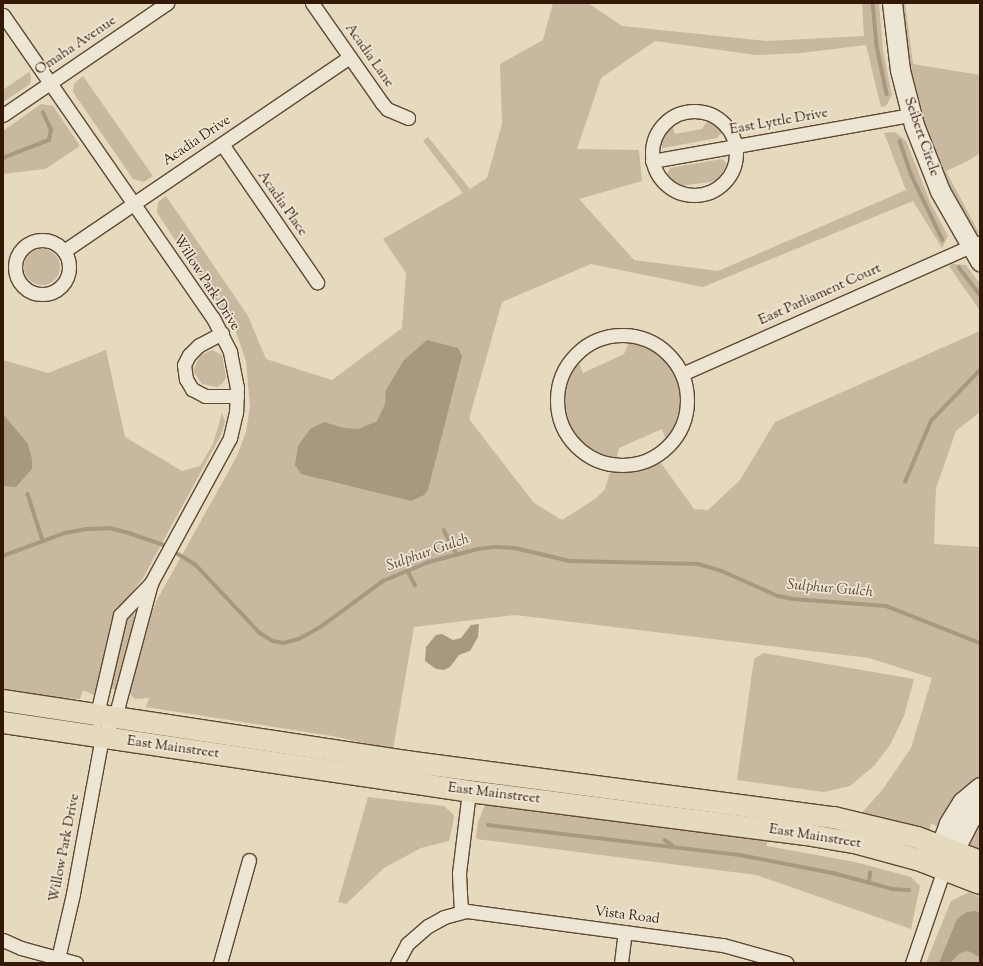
<!DOCTYPE html>
<html>
<head>
<meta charset="utf-8">
<style>
	body { margin:0 }
	#map { position:relative; width:983px; height:966px; overflow:hidden; background:#e5d9be; font-family:"Sorts Mill Goudy",serif }
	div>[style] { position:absolute }
	[style*='--x'] { left:calc(var(--x)*1px); top:calc(var(--y)*1px); width:calc(var(--w)*1px); rotate:calc(var(--a)*1deg) }
	.green>* { inset:0; background:#c7b89f }
	.round { border-radius:50% }
	.water>* { inset:0; background:#a8987f }
	.stream>* { height:3.5px; margin:-1.75px; padding:0 1.75px; transform-origin:1.75px; border-radius:1.75px; background:#a8987f }
	.roads { filter:drop-shadow(1px 0 #604933) drop-shadow(-1px 0 #604933) drop-shadow(0 1px #604933) drop-shadow(0 -1px #604933) }
	.street>* { height:13px; margin:-6.5px; padding:0 6.5px; transform-origin:6.5px; border-radius:6.5px; background:#eee6d5 }
	.street>.ring { margin:-6.5px; padding:0; box-sizing:content-box; background:none; border:13px solid #eee6d5; border-radius:50% }
	.secondary>* { height:19px; margin:-9.5px; padding:0 9.5px; transform-origin:9.5px; border-radius:9.5px; background:#eee6d5 }
	.primary>* { height:21px; margin:-10.5px; padding:0 10.5px; transform-origin:10.5px; border-radius:10.5px; background:#e5d9be }
	span { translate:-50% -50%; white-space:nowrap; text-align:center; line-height:1.15; -webkit-text-stroke:3.5px #eee6d5; paint-order:stroke }
	.street-label { font-size:14px; color:#331905 }
	.water-label { font-size:15px; color:#5c4530; font-style:italic }
	.frame { position:absolute; inset:0; border:4px solid #331905; pointer-events:none }
</style>
</head>
<body>
<div id="map">
	<div class="green">
		<div style="clip-path:polygon(553px 3px,588px 3px,622px 26px,767px 41px,864px 36px,862px 3px,879px 3px,883px 51px,892px 95px,886px 106px,881px 107px,866px 45px,801px 53px,756px 55px,655px 41px,601px 78px,577px 149px,639px 150px,642px 181px,579px 199px,634px 260px,718px 271px,906px 190px,884px 133px,895px 132px,906px 141px,930px 202px,948px 236px,942px 248px,913px 201px,703px 287px,591px 264px,502px 302px,469px 419px,534px 503px,562px 520px,595px 499px,605px 489px,610px 472px,638px 472px,661px 463px,694px 509px,708px 510px,740px 480px,775px 422px,980px 331px,980px 412px,956px 431px,936px 488px,934px 544px,980px 547px,980px 778px,938px 827px,931px 823px,929px 832px,860px 815px,883px 789px,911px 748px,932px 678px,869px 658px,515px 615px,414px 627px,393px 749px,332px 736px,146px 707px,149px 698px,135px 699px,131px 695px,130px 690px,148px 621px,157px 600px,237px 456px,246px 432px,250px 407px,246px 361px,235px 329px,157px 213px,158px 202px,166px 196px,188px 228px,248px 316px,266px 359px,332px 380px,402px 328px,406px 273px,383px 239px,463px 193px,423px 141px,428px 137px,470px 189px,487px 178px,502px 124px,500px 64px,543px 40px)"></div>
		<div style="clip-path:polygon(900px 3px,905px 3px,913px 64px,980px 75px,980px 153px,968px 161px,946px 171px,979px 233px,970px 233px,932px 154px,910px 82px)"></div>
		<div style="clip-path:polygon(29px 72px,31px 76px,30px 84px,3px 102px,3px 90px)"></div>
		<div style="clip-path:polygon(83px 76px,153px 176px,144px 182px,133px 179px,73px 92px,74px 84px)"></div>
		<div style="clip-path:polygon(41px 104px,53px 106px,80px 146px,45px 169px,3px 174px,3px 131px)"></div>
		<div style="clip-path:polygon(708px 120px,719px 126px,722px 132px,717px 138px,663px 148px,660px 145px,663px 134px,672px 125px,675px 134px,702px 129px)"></div>
		<div style="clip-path:polygon(722px 159px,727px 164px,717px 181px,680px 186px,667px 175px,670px 168px)"></div>
		<div class="round" style="left:24px;top:249px;width:36px;height:36px"></div>
		<div style="clip-path:polygon(952px 264px,966px 265px,980px 284px,980px 311px,949px 266px)"></div>
		<div style="clip-path:polygon(630px 340px,640px 342px,658px 351px,675px 369px,682px 389px,682px 417px,673px 437px,666px 440px,662px 429px,619px 448px,616px 460px,612px 461px,584px 448px,573px 435px,564px 419px,563px 387px,574px 362px,578px 361px,583px 373px,624px 354px)"></div>
		<div style="clip-path:polygon(106px 350px,125px 437px,182px 471px,200px 466px,213px 444px,222px 413px,225px 421px,222px 433px,143px 578px,117px 612px,94px 695px,83px 690px,80px 699px,3px 692px,3px 360px,48px 373px)"></div>
		<div style="clip-path:polygon(212px 350px,222px 355px,226px 377px,223px 383px,217px 387px,202px 384px,193px 371px,200px 356px)"></div>
		<div style="clip-path:polygon(128px 613px,134px 615px,136px 620px,117px 690px,114px 690px,111px 685px,117px 665px,117px 642px,125px 616px)"></div>
		<div style="clip-path:polygon(763px 653px,914px 679px,904px 716px,890px 745px,874px 766px,850px 786px,824px 792px,737px 780px,754px 659px)"></div>
		<div style="clip-path:polygon(368px 797px,444px 806px,454px 815px,453px 824px,449px 841px,421px 848px,384px 868px,346px 904px,338px 902px)"></div>
		<div style="clip-path:polygon(486px 803px,737px 834px,767px 841px,767px 846px,855px 862px,911px 877px,920px 886px,911px 929px,756px 875px,476px 839px,478px 822px)"></div>
		<div style="clip-path:polygon(980px 814px,980px 852px,971px 847px,968px 839px)"></div>
		<div style="clip-path:polygon(969px 892px,980px 898px,980px 963px,926px 963px,951px 901px)"></div>
	</div>
	<div class="water">
		<div style="clip-path:polygon(427px 340px,458px 348px,462px 356px,428px 490px,424px 495px,411px 501px,301px 474px,295px 465px,298px 446px,310px 429px,324px 422px,344px 428px,359px 429px,377px 421px,385px 404px,386px 390px,404px 360px)"></div>
		<div style="clip-path:polygon(3px 414px,28px 444px,32px 459px,32px 469px,16px 487px,3px 486px)"></div>
		<div style="clip-path:polygon(479px 624px,478px 637px,470px 651px,459px 655px,450px 667px,444px 670px,436px 669px,425px 661px,426px 647px,436px 635px,442px 634px,453px 640px,461px 638px,471px 625px)"></div>
		<div style="clip-path:polygon(976px 911px,980px 914px,980px 957px,968px 951px,960px 953px,950px 963px,939px 963px,957px 919px,967px 912px)"></div>
	</div>
	<div class="stream">
		<div style="--x:873;--y:3;--w:43;--a:84.7"></div>
		<div style="--x:877;--y:46;--w:49;--a:78.2"></div>
		<div style="--x:900;--y:141;--w:37;--a:71"></div>
		<div style="--x:912;--y:176;--w:71;--a:64.2"></div>
		<div style="--x:3;--y:158;--w:49;--a:-21.4"></div>
		<div style="--x:49;--y:140;--w:10;--a:-79"></div>
		<div style="--x:51;--y:130;--w:19;--a:-115"></div>
		<div style="--x:959;--y:267;--w:35;--a:53"></div>
		<div style="--x:905;--y:482;--w:66;--a:-66.9"></div>
		<div style="--x:931;--y:421;--w:71;--a:-46.1"></div>
		<div style="--x:28;--y:494;--w:49;--a:72.3"></div>
		<div style="--x:444;--y:530;--w:27;--a:62"></div>
		<div style="--x:3;--y:556;--w:66;--a:-20.4"></div>
		<div style="--x:65;--y:533;--w:22;--a:-10"></div>
		<div style="--x:87;--y:529;--w:23;--a:-2"></div>
		<div style="--x:110;--y:528;--w:20;--a:15"></div>
		<div style="--x:129;--y:533;--w:36;--a:19"></div>
		<div style="--x:163;--y:545;--w:37;--a:31"></div>
		<div style="--x:195;--y:564;--w:95;--a:46.7"></div>
		<div style="--x:260;--y:633;--w:15;--a:32"></div>
		<div style="--x:273;--y:641;--w:10;--a:11"></div>
		<div style="--x:283;--y:643;--w:16;--a:-14"></div>
		<div style="--x:299;--y:639;--w:26;--a:-29"></div>
		<div style="--x:322;--y:626;--w:76;--a:-36.4"></div>
		<div style="--x:383;--y:581;--w:50;--a:-22.4"></div>
		<div style="--x:429;--y:562;--w:51;--a:-14.9"></div>
		<div style="--x:478;--y:549;--w:17;--a:-7"></div>
		<div style="--x:495;--y:547;--w:20;--a:3"></div>
		<div style="--x:515;--y:548;--w:57;--a:13.3"></div>
		<div style="--x:570;--y:561;--w:129;--a:1.3"></div>
		<div style="--x:699;--y:564;--w:24;--a:17"></div>
		<div style="--x:722;--y:571;--w:61;--a:24.1"></div>
		<div style="--x:778;--y:596;--w:15;--a:11"></div>
		<div style="--x:793;--y:599;--w:93;--a:4.3"></div>
		<div style="--x:886;--y:606;--w:101;--a:21.5"></div>
		<div style="--x:408;--y:571;--w:16;--a:63"></div>
		<div style="--x:488;--y:825;--w:254;--a:6.8"></div>
		<div style="--x:740;--y:855;--w:95;--a:11"></div>
		<div style="--x:833;--y:873;--w:62;--a:14.9"></div>
		<div style="--x:893;--y:889;--w:16;--a:4"></div>
		<div style="--x:665;--y:840;--w:9;--a:36"></div>
		<div style="--x:869;--y:883;--w:10;--a:-84"></div>
	</div>
	<div class="roads">
		<div class="street">
			<div style="--x:312;--y:3;--w:122;--a:55"></div>
			<div style="--x:382;--y:103;--w:8;--a:50"></div>
			<div style="--x:387;--y:109;--w:23;--a:23"></div>
			<div style="--x:3;--y:15;--w:369;--a:55.3"></div>
			<div style="--x:213;--y:318;--w:38;--a:63"></div>
			<div style="--x:230;--y:352;--w:36;--a:79"></div>
			<div style="--x:237;--y:387;--w:25;--a:92"></div>
			<div style="--x:236;--y:412;--w:27;--a:103"></div>
			<div style="--x:230;--y:438;--w:165;--a:118.6"></div>
			<div style="--x:151;--y:583;--w:139;--a:105"></div>
			<div style="--x:115;--y:717;--w:24;--a:123"></div>
			<div style="--x:102;--y:737;--w:160;--a:100.5"></div>
			<div style="--x:73;--y:894;--w:71;--a:103.1"></div>
			<div class="ring" style="left:652px;top:111px;width:71px;height:71px"></div>
			<div style="--x:3;--y:115;--w:199;--a:-34.3"></div>
			<div style="--x:222;--y:144;--w:168;--a:55.5"></div>
			<div style="--x:652;--y:161;--w:263;--a:-10.1"></div>
			<div class="ring" style="left:15px;top:240px;width:41px;height:41px"></div>
			<div style="--x:64;--y:251;--w:345;--a:-34.2"></div>
			<div style="--x:222;--y:333;--w:26;--a:152"></div>
			<div style="--x:199;--y:345;--w:14;--a:135"></div>
			<div style="--x:189;--y:355;--w:11;--a:117"></div>
			<div style="--x:184;--y:365;--w:14;--a:82"></div>
			<div style="--x:186;--y:379;--w:12;--a:59"></div>
			<div style="--x:192;--y:389;--w:15;--a:28"></div>
			<div style="--x:205;--y:396;--w:32;--a:0"></div>
			<div class="ring" style="left:557px;top:335px;width:117px;height:117px"></div>
			<div style="--x:682;--y:374;--w:324;--a:-23.9"></div>
			<div style="--x:98;--y:720;--w:6;--a:-99"></div>
			<div style="--x:97;--y:714;--w:102;--a:-76.9"></div>
			<div style="--x:120;--y:615;--w:45;--a:-45.9"></div>
			<div style="--x:461;--y:912;--w:39;--a:-93"></div>
			<div style="--x:459;--y:873;--w:83;--a:-83"></div>
			<div style="--x:3;--y:940;--w:20;--a:24"></div>
			<div style="--x:21;--y:948;--w:57;--a:15.3"></div>
			<div style="--x:220;--y:963;--w:107;--a:-74.3"></div>
			<div style="--x:397;--y:963;--w:21;--a:-62"></div>
			<div style="--x:407;--y:944;--w:28;--a:-41"></div>
			<div style="--x:428;--y:926;--w:18;--a:-29"></div>
			<div style="--x:444;--y:917;--w:24;--a:-15"></div>
			<div style="--x:467;--y:911;--w:258;--a:7.6"></div>
			<div style="--x:723;--y:945;--w:66;--a:15.7"></div>
			<div style="--x:621;--y:963;--w:31;--a:-83"></div>
			<div style="--x:912;--y:963;--w:99;--a:-71.2"></div>
		</div>
		<div class="secondary">
			<div style="--x:892;--y:3;--w:67;--a:83.2"></div>
			<div style="--x:900;--y:70;--w:57;--a:75.7"></div>
			<div style="--x:914;--y:125;--w:71;--a:68.5"></div>
			<div style="--x:940;--y:191;--w:81;--a:60.3"></div>
			<div style="--x:943;--y:861;--w:16;--a:-97"></div>
			<div style="--x:941;--y:845;--w:23;--a:-70"></div>
			<div style="--x:949;--y:823;--w:25;--a:-58"></div>
			<div style="--x:962;--y:802;--w:23;--a:-40"></div>
			<div style="--x:947;--y:864;--w:51;--a:-62.9"></div>
			<div style="--x:970;--y:819;--w:15;--a:-48"></div>
		</div>
		<div class="primary">
			<div style="--x:3;--y:700;--w:408;--a:8.6"></div>
			<div style="--x:406;--y:761;--w:431;--a:7.5"></div>
			<div style="--x:833;--y:817;--w:86;--a:13.4"></div>
			<div style="--x:917;--y:837;--w:67;--a:20.9"></div>
			<div style="--x:3;--y:722;--w:471;--a:8.4"></div>
			<div style="--x:469;--y:791;--w:339;--a:7.3"></div>
			<div style="--x:805;--y:834;--w:54;--a:9.6"></div>
			<div style="--x:858;--y:843;--w:61;--a:15.2"></div>
			<div style="--x:917;--y:859;--w:67;--a:20.9"></div>
		</div>
	</div>
	<div class="street-label">
		<span style="left:76px;top:46px;rotate:-34deg">Omaha Avenue</span>
		<span style="left:369px;top:56px;rotate:55deg">Acadia Lane</span>
		<span style="left:779px;top:122px;rotate:-10deg">East Lyttle Drive</span>
		<span style="left:921px;top:137px;rotate:71deg">Seibert Circle</span>
		<span style="left:197px;top:141px;rotate:-34deg">Acadia Drive</span>
		<span style="left:282px;top:204px;rotate:55deg">Acadia Place</span>
		<span style="left:206px;top:283px;rotate:57deg">Willow Park Drive</span>
		<span style="left:820px;top:295px;rotate:-24deg">East Parliament Court</span>
		<span style="left:173px;top:748px;rotate:8deg">East Mainstreet</span>
		<span style="left:494px;top:794px;rotate:7deg">East Mainstreet</span>
		<span style="left:815px;top:837px;rotate:9deg">East Mainstreet</span>
		<span style="left:65px;top:848px;rotate:-79deg">Willow Park Drive</span>
		<span style="left:627px;top:916px;rotate:7deg">Vista Road</span>
	</div>
	<div class="water-label">
		<span style="left:428px;top:553px;rotate:-19deg">Sulphur Gulch</span>
		<span style="left:830px;top:589px;rotate:5deg">Sulphur Gulch</span>
	</div>
	<div class="frame"></div>
</div>
</body>
</html>
